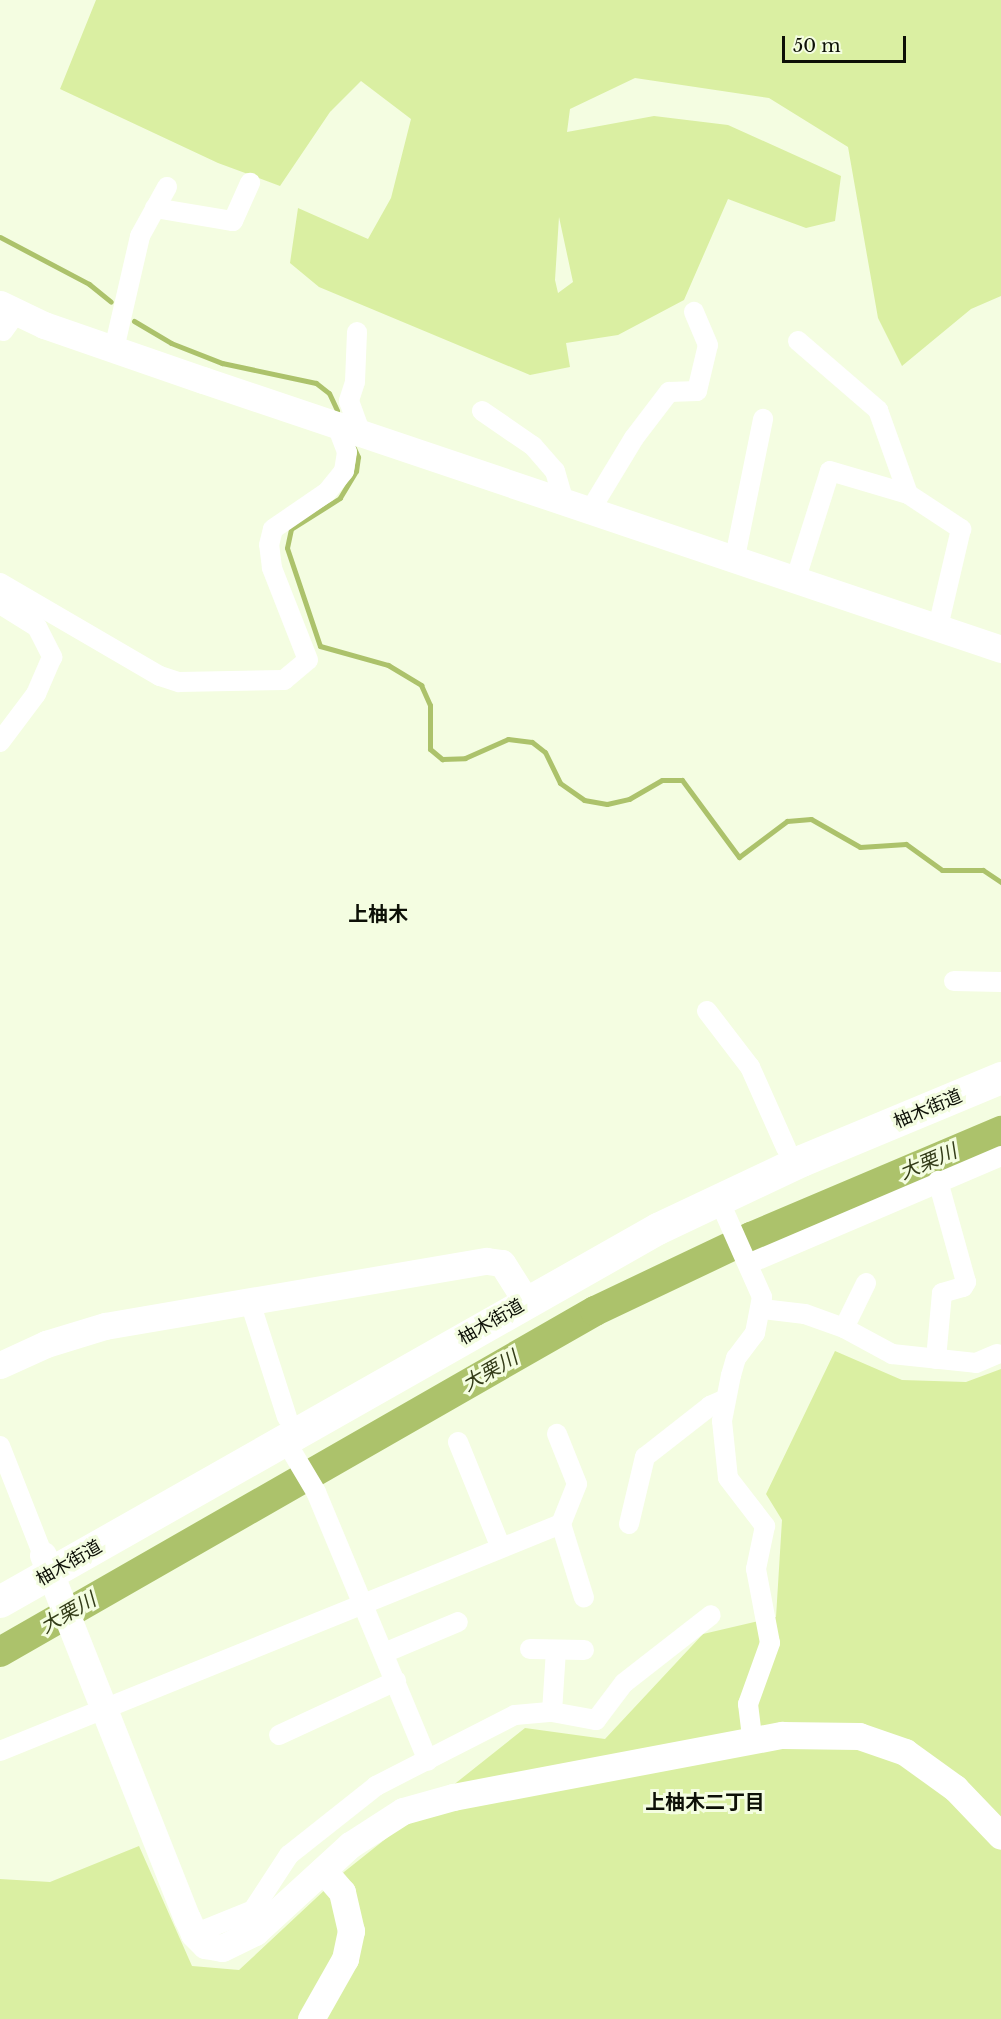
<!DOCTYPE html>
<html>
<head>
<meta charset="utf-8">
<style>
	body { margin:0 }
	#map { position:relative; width:1001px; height:2019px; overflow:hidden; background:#f4fde1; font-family:"Libre Baskerville","Noto Sans JP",serif }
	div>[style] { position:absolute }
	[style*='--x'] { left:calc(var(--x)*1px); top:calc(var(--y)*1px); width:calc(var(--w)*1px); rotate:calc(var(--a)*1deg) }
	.green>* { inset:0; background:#daefa2 }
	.stream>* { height:5px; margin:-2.5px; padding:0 2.5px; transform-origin:2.5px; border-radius:2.5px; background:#acc26b }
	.river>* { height:30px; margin:-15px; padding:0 15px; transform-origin:15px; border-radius:15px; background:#acc26b }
	.street>* { height:20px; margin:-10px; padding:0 10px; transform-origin:10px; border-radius:10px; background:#fff }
	.secondary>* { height:27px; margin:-13.5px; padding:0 13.5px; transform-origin:13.5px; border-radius:13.5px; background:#fff }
	.primary>* { height:32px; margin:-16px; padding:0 16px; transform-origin:16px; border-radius:16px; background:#fff }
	span { translate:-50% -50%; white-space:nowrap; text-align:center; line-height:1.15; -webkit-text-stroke:6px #f4fde1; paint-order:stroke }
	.street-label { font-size:18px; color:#0d1007 }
	.neighbourhood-label { font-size:20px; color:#0d1007; font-weight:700 }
	.water-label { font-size:20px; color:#333c18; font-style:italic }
	.scale { position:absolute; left:782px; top:36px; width:124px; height:27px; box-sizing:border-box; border:3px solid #0d1007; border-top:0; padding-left:8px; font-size:18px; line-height:21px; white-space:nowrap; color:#0d1007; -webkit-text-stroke:4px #f4fde1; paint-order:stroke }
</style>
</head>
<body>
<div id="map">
	<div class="green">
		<div style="clip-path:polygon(evenodd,96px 0,1001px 0,1001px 296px,971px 309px,902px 366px,878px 318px,848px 147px,769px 98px,635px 78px,570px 109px,567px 132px,654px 116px,728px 125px,841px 176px,835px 221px,806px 228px,728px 199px,684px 300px,618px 335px,566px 343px,570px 367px,530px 375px,319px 287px,290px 263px,298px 208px,368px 239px,391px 198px,411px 119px,361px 81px,330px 112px,280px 186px,218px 163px,60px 89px,96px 0,559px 217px,573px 282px,558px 293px,555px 280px,559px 217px)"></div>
		<div style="clip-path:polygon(835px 1351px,902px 1380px,966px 1382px,1001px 1369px,1001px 2019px,0 2019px,0 1879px,50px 1882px,139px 1846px,192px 1966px,239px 1970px,344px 1872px,525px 1728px,605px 1739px,703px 1634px,776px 1617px,782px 1520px,766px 1494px)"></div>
	</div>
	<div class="stream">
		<div style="--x:0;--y:237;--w:101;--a:27.8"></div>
		<div style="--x:89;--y:284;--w:28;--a:39"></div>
		<div style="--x:134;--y:321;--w:43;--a:30.7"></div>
		<div style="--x:171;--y:343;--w:55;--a:21.4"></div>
		<div style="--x:222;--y:363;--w:96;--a:12"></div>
		<div style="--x:316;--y:383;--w:16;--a:38"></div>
		<div style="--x:329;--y:393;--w:19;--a:65"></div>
		<div style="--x:354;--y:448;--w:10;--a:66"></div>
		<div style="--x:358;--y:457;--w:14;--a:98"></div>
		<div style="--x:356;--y:471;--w:31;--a:121"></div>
		<div style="--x:340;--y:498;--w:58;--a:147.7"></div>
		<div style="--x:291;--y:529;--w:19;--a:102"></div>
		<div style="--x:287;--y:548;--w:103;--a:71.4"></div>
		<div style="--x:320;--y:646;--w:71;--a:15.6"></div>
		<div style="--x:388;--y:665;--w:39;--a:31"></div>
		<div style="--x:421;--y:685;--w:22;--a:66"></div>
		<div style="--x:430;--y:705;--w:44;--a:90"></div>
		<div style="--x:430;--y:749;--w:16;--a:40"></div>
		<div style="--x:442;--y:759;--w:23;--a:-2"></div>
		<div style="--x:465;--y:758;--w:47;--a:-23.8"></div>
		<div style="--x:508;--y:739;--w:24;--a:7"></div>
		<div style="--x:532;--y:742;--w:16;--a:38"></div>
		<div style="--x:545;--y:752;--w:34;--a:64"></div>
		<div style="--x:560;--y:783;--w:29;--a:35"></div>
		<div style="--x:584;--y:800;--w:23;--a:10"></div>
		<div style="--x:607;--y:804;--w:23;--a:-13"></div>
		<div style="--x:629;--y:799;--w:38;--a:-30"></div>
		<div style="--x:662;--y:780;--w:20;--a:0"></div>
		<div style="--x:682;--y:780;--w:96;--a:53.5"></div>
		<div style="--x:739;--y:857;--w:60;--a:-36.9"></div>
		<div style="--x:787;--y:821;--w:24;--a:-5"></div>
		<div style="--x:811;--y:819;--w:56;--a:29.7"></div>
		<div style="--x:860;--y:847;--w:46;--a:-3.7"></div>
		<div style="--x:906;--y:844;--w:44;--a:35.8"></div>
		<div style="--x:942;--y:870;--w:41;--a:0"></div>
		<div style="--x:983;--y:870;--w:22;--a:34"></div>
	</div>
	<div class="river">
		<div style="--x:0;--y:1652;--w:686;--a:-29.82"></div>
		<div style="--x:595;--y:1311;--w:173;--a:-25.4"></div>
		<div style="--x:751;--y:1237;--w:272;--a:-23"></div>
	</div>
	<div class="street">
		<div style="--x:155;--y:208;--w:79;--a:9.5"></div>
		<div style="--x:233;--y:221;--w:42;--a:-65.9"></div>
		<div style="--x:3;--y:331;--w:22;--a:-54"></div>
		<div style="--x:357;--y:332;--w:50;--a:92.3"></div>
		<div style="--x:355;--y:382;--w:20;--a:108"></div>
		<div style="--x:349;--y:401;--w:33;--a:70"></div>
		<div style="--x:798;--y:341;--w:106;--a:40.8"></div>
		<div style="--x:878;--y:410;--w:89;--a:70.3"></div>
		<div style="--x:908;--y:494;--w:64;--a:33.4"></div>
		<div style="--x:961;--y:529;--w:101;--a:103.2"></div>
		<div style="--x:114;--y:349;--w:116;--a:-77"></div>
		<div style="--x:140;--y:236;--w:56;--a:-61.1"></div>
		<div style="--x:482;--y:411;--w:62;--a:34.5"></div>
		<div style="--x:533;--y:446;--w:33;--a:49"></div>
		<div style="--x:555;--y:471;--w:29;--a:74"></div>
		<div style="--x:591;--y:509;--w:83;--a:-58.8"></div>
		<div style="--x:634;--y:438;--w:58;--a:-52.7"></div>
		<div style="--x:669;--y:392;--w:28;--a:-2"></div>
		<div style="--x:697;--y:391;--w:47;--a:-76.6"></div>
		<div style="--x:708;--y:345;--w:36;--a:-113"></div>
		<div style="--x:735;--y:557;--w:141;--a:-78.5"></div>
		<div style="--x:796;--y:578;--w:112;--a:-72.4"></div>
		<div style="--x:830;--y:471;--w:81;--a:16.4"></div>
		<div style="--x:0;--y:583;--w:185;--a:30.2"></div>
		<div style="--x:160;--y:676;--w:20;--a:18"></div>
		<div style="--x:179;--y:682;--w:105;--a:-1.1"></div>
		<div style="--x:284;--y:680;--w:31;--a:-40"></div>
		<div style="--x:308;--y:660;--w:99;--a:-111.4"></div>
		<div style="--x:272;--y:568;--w:23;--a:-97"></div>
		<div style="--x:269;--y:545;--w:16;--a:-76"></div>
		<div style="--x:273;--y:529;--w:65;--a:-34.4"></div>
		<div style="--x:327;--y:492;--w:27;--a:-51"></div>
		<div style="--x:344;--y:471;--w:19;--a:-81"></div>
		<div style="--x:347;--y:452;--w:30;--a:-111"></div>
		<div style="--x:0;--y:604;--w:44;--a:31.9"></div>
		<div style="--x:37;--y:627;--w:34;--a:63"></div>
		<div style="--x:52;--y:657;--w:40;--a:113.4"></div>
		<div style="--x:36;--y:694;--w:60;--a:126.9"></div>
		<div style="--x:954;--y:981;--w:47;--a:1.2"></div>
		<div style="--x:707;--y:1011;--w:71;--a:52.5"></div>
		<div style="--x:750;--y:1067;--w:89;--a:66"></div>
		<div style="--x:719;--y:1200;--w:106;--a:66.1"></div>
		<div style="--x:762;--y:1297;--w:37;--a:101"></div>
		<div style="--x:755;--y:1333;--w:31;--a:127"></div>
		<div style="--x:736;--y:1358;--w:18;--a:106"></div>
		<div style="--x:731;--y:1375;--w:47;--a:101.1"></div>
		<div style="--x:722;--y:1421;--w:57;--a:84"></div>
		<div style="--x:728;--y:1478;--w:61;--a:52.4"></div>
		<div style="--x:765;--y:1526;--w:44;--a:101.8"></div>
		<div style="--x:756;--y:1569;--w:75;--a:79.3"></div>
		<div style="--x:770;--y:1643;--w:65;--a:109.8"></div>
		<div style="--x:748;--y:1704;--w:35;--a:83"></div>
		<div style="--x:748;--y:1264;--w:275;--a:-23.1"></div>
		<div style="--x:250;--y:1302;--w:121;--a:72.2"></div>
		<div style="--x:762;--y:1309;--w:43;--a:6.6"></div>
		<div style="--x:805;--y:1314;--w:41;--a:19.7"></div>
		<div style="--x:844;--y:1328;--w:55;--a:28.4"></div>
		<div style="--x:892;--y:1354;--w:84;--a:6.1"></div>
		<div style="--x:976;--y:1363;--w:23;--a:-23"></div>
		<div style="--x:844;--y:1328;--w:50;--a:-63.9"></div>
		<div style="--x:936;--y:1359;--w:66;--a:-84.8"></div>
		<div style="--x:942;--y:1293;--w:22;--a:-16"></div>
		<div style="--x:963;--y:1287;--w:6;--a:-59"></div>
		<div style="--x:966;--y:1282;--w:105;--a:-105.5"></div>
		<div style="--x:285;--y:1440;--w:61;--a:59.2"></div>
		<div style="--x:316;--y:1492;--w:291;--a:67.4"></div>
		<div style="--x:458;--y:1442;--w:114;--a:67.9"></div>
		<div style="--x:0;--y:1446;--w:117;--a:68.5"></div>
		<div style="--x:561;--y:1524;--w:77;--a:72.7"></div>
		<div style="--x:629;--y:1524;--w:69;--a:-76.6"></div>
		<div style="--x:645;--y:1457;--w:83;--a:-38.1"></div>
		<div style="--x:710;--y:1406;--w:17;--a:-24"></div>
		<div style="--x:530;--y:1649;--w:54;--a:1.1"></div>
		<div style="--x:384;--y:1653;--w:80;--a:-22.7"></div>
		<div style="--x:552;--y:1712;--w:62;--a:-86.3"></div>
		<div style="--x:279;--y:1735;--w:129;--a:-24.8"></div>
		<div style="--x:0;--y:1751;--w:605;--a:-22.03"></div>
		<div style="--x:561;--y:1524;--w:43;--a:-68.2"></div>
		<div style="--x:577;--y:1484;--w:54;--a:-111.8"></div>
		<div style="--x:194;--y:1934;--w:64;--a:-22.1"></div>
		<div style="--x:253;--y:1910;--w:66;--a:-56.8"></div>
		<div style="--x:289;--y:1855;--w:111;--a:-38.4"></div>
		<div style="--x:376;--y:1786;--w:156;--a:-27.1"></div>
		<div style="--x:515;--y:1715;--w:37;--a:-5"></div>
		<div style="--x:552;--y:1712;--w:45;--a:10.3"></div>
		<div style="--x:596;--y:1720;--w:46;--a:-52.9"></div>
		<div style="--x:624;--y:1683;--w:110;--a:-38"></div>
	</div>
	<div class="secondary">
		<div style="--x:0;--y:304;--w:49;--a:25.5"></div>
		<div style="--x:44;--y:325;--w:168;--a:19.1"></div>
		<div style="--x:203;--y:380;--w:842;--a:18.63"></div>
		<div style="--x:0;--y:1365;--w:51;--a:-24.5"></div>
		<div style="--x:46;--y:1344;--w:62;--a:-17"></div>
		<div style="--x:105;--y:1326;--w:387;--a:-9.7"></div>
		<div style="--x:487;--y:1261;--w:15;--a:8"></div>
		<div style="--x:502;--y:1263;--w:45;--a:57.7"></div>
		<div style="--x:43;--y:1555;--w:391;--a:68.4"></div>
		<div style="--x:187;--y:1918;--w:17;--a:66"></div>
		<div style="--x:194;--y:1934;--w:16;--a:45"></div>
		<div style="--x:205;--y:1945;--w:17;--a:10"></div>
		<div style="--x:222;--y:1948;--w:37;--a:-26"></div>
		<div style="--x:255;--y:1932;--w:129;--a:-42.5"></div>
		<div style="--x:350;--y:1845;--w:63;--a:-32.7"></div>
		<div style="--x:403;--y:1811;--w:52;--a:-15.6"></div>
		<div style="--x:453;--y:1797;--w:335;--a:-10.7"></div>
		<div style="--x:782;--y:1735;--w:77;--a:0.7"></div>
		<div style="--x:859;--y:1736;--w:49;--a:19.2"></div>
		<div style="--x:905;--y:1752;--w:62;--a:35.8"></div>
		<div style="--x:955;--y:1788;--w:66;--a:46.2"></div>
		<div style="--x:311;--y:2019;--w:69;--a:-60.5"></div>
		<div style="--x:345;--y:1959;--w:29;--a:-78"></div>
		<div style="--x:351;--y:1931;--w:40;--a:-103"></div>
		<div style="--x:342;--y:1892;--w:29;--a:-131"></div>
	</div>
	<div class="primary">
		<div style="--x:0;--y:1602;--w:756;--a:-29.55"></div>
		<div style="--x:658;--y:1229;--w:159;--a:-25.3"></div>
		<div style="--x:802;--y:1161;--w:216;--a:-22.6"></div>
	</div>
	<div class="street-label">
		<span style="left:928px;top:1109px;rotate:-23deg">柚木街道</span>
		<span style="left:491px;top:1322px;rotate:-30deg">柚木街道</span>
		<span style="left:69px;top:1563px;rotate:-30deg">柚木街道</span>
	</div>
	<div class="neighbourhood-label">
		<span style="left:378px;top:914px">上柚木</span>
		<span style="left:705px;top:1802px">上柚木二丁目</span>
	</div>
	<div class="water-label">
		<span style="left:928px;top:1162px;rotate:-23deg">大栗川</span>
		<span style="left:490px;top:1371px;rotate:-30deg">大栗川</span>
		<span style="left:68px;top:1613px;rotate:-30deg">大栗川</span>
	</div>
	<div class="scale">50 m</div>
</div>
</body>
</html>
